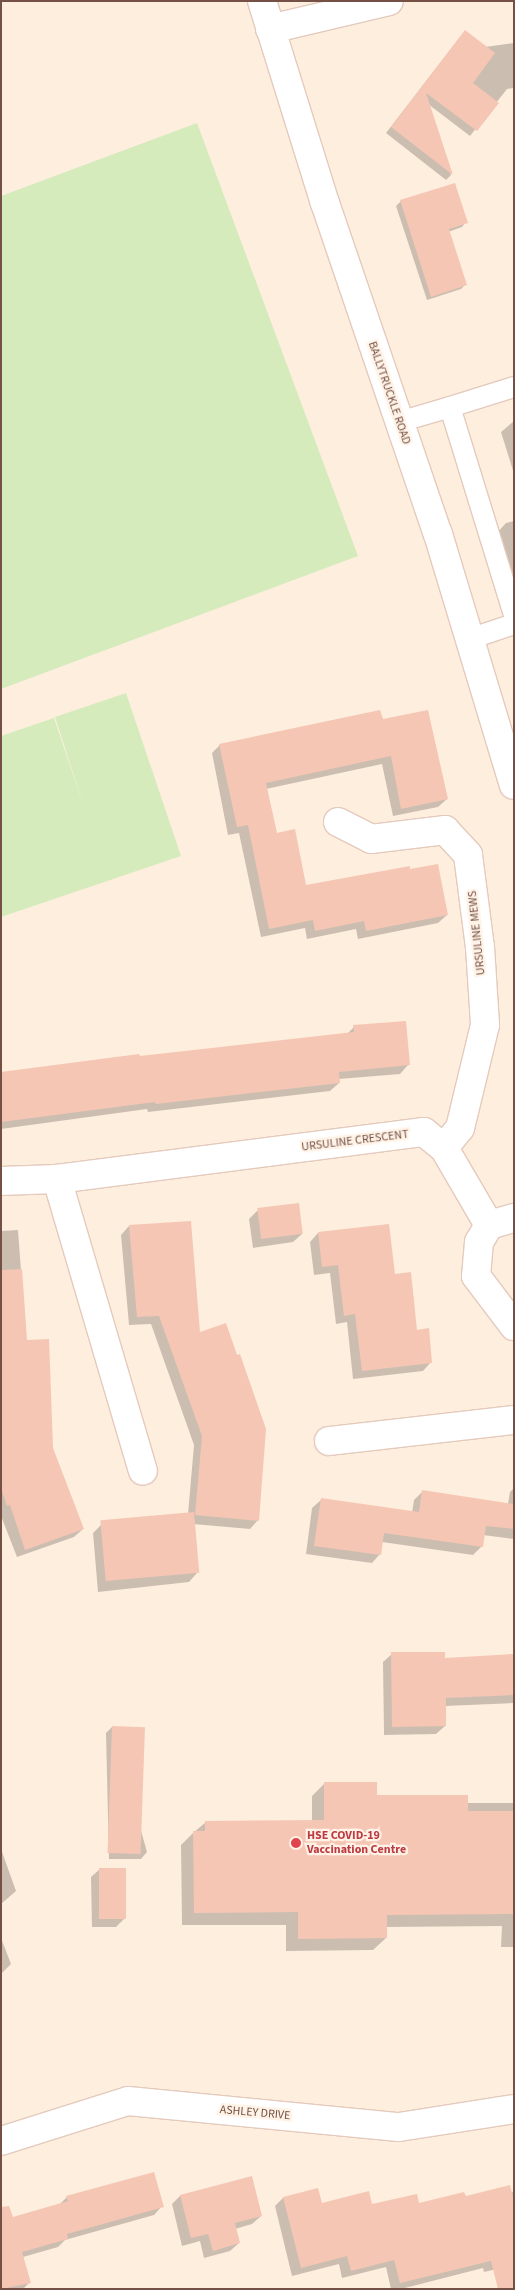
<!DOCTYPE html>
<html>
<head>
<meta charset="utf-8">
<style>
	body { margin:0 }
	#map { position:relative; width:515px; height:2290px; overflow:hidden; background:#feeede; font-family:"Source Sans 3",sans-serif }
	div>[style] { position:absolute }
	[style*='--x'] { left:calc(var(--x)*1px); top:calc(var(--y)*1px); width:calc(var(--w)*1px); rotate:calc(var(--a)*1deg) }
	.green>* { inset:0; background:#d5ebbc }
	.shadow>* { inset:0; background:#0003 }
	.building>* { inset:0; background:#f5c6b4; transform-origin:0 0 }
	.roads { filter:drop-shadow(1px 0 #e4cabd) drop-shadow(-1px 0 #e4cabd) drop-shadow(0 1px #e4cabd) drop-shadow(0 -1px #e4cabd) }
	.lane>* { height:20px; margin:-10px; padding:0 10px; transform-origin:10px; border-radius:10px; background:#fff }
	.street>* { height:28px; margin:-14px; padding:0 14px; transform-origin:14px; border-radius:14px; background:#fff }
	.secondary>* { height:28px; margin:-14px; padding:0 14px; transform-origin:14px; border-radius:14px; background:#fff }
	.dots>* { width:14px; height:14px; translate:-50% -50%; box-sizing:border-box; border:2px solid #fff2e6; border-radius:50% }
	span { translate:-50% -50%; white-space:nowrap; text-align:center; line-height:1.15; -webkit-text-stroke:4.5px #fff2e6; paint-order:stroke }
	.street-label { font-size:12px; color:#755145 }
	.health-label { font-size:12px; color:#be3a42; font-weight:700 }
	.left { translate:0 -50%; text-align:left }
	.frame { position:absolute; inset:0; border:2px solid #755145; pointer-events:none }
</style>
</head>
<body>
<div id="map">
	<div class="green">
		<div style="clip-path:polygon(197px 123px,358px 556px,1px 689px,1px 196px)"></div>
		<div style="clip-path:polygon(126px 693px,181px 856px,1px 917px,1px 736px,54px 718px,84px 807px,55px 717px)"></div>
	</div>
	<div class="shadow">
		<div style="clip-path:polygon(460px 37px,485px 47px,514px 43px,514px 88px,507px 89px,470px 136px,428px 104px,451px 175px,446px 180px,386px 133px)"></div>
		<div style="clip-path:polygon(401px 201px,466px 222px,462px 227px,448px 232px,465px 285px,461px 289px,427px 300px,396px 206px)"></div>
		<div style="clip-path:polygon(514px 421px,514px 474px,501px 432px)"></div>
		<div style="clip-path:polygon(514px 521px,514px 597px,495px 535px,506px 523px)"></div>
		<div style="clip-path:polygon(382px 721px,447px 799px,438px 807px,393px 816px,382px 764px,266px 789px,276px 835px,305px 886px,409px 871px,447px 915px,438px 923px,358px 939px,356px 929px,307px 939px,305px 928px,261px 937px,239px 833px,228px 835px,212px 753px,220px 745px)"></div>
		<div style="clip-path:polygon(354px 1027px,408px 1065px,400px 1074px,339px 1079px,339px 1083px,330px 1091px,148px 1112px,147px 1109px,1px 1129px,1px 1073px,347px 1034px)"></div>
		<div style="clip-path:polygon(298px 1205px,302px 1234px,293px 1242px,253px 1248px,249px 1219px,257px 1211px)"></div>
		<div style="clip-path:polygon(129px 1226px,199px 1334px,258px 1520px,250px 1529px,193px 1524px,197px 1573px,189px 1582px,98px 1592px,93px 1533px,102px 1524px,188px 1514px,194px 1445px,151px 1324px,129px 1325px,121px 1235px)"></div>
		<div style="clip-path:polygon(18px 1230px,24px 1311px,1px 1319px,1px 1231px)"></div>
		<div style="clip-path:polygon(318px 1233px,416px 1331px,431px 1362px,423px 1371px,353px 1379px,347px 1322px,336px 1324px,330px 1273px,314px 1275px,310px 1242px)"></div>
		<div style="clip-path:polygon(1px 1347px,52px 1448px,83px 1529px,74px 1537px,17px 1557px,1px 1516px)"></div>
		<div style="clip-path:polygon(514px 1488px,514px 1539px,483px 1535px,482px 1546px,473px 1555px,382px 1542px,380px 1554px,372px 1563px,306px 1554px,312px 1508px,321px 1500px,412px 1513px,414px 1500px,423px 1491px,508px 1504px,510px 1492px)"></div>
		<div style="clip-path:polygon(392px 1654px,444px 1659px,514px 1655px,514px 1703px,445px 1706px,445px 1726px,436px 1734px,384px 1735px,383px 1662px)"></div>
		<div style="clip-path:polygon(112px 1727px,147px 1852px,141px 1859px,109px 1859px,106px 1733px)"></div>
		<div style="clip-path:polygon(325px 1783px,376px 1797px,467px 1803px,514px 1803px,514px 1947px,501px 1947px,502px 1926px,386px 1927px,386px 1938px,373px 1950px,286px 1951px,286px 1925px,182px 1925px,181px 1845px,194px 1832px,206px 1822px,312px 1821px,312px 1796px)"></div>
		<div style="clip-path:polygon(1px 1849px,16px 1891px,1px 1904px)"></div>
		<div style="clip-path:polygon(100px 1869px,125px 1918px,116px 1927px,92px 1927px,91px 1877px)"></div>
		<div style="clip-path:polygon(1px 1938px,11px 1964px,1px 1974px)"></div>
		<div style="clip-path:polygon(251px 2177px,261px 2216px,252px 2224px,235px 2229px,239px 2243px,230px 2251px,204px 2258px,200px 2241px,182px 2246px,172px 2204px,180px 2196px)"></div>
		<div style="clip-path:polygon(514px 2192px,514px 2265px,484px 2272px,483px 2268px,401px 2289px,391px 2289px,386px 2267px,342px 2278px,339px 2264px,292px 2276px,275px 2206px,283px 2198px,321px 2204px,418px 2205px)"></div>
		<div style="clip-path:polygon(67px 2197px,162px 2206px,154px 2215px,65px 2240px,58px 2247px,23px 2257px,30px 2282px,23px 2289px,1px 2289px,1px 2222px,59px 2205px)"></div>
	</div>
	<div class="building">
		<div style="clip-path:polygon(465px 30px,495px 53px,473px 83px,499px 103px,477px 131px,426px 93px,453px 175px,391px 127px)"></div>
		<div style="clip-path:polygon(455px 183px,468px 223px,449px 229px,467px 285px,431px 297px,400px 200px)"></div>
		<div style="clip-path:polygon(380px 710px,383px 719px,428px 710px,448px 799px,401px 809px,391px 756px,363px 762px,266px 783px,277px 833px,295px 829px,306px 885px,410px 866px,410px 869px,438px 864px,448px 915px,366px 931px,364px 921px,315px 931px,313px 920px,269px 929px,248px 825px,237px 827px,219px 744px)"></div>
		<div style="clip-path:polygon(406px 1021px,410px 1065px,339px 1072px,340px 1083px,156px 1104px,155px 1102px,1px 1122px,1px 1072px,139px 1054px,140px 1056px,354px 1032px,353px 1025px)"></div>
		<div style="left:299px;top:1203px;width:31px;height:42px;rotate:83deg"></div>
		<div style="clip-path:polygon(191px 1221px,200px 1332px,226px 1323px,237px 1355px,240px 1354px,266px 1429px,259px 1521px,195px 1515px,202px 1436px,159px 1316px,137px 1317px,129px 1225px)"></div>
		<div style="clip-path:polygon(389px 1224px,395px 1274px,411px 1272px,417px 1330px,429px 1328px,432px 1363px,362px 1371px,355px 1314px,344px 1316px,338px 1265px,322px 1267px,318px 1232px)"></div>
		<div style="clip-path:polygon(22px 1269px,27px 1340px,49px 1339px,53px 1448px,84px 1529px,25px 1550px,10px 1505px,7px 1506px,1px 1488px,1px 1270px)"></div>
		<div style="clip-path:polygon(422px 1490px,514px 1504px,514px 1529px,486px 1526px,483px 1547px,384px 1533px,381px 1555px,314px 1546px,321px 1498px,419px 1512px)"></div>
		<div style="left:194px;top:1512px;width:61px;height:94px;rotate:85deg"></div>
		<div style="clip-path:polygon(391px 1652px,445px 1652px,445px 1658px,514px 1654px,514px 1695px,446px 1698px,446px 1726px,392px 1727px)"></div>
		<div style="left:112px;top:1726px;width:33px;height:127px;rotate:2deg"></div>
		<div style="clip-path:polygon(324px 1782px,377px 1782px,377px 1795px,468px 1795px,468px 1811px,514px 1811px,514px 1914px,387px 1915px,387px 1938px,298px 1939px,298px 1912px,194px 1913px,193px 1831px,205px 1831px,205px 1821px,324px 1820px)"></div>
		<div style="left:99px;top:1868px;width:27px;height:51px"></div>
		<div style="clip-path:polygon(154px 2172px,164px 2207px,67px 2234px,68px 2239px,22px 2252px,31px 2283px,1px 2289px,1px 2207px,9px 2206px,13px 2217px,68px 2201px,66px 2196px)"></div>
		<div style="clip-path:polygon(252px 2176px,262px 2216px,235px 2223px,240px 2243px,213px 2251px,208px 2234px,191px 2238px,180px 2195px)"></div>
		<div style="clip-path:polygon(510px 2185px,514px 2201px,514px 2289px,498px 2289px,491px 2261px,400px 2283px,394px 2260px,351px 2271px,347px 2256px,301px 2268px,283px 2197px,318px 2188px,322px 2203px,369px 2191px,372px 2204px,417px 2194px,419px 2203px,464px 2192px,466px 2196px)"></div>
	</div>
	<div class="roads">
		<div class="lane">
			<div style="--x:514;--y:387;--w:67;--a:162.6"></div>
			<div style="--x:450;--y:407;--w:218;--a:72.9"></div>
			<div style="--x:399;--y:422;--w:53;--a:-16.4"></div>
			<div style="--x:469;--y:639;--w:47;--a:-18.4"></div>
		</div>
		<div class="street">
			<div style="--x:270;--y:29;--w:122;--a:-13.2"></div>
			<div style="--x:338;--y:822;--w:37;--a:27"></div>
			<div style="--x:371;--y:839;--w:75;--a:-6.9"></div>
			<div style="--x:445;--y:830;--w:34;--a:47"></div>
			<div style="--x:468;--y:855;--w:93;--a:82.6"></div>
			<div style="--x:480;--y:947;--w:78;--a:86.3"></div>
			<div style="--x:485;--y:1025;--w:106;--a:103.6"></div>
			<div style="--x:460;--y:1128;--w:26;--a:129"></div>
			<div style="--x:57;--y:1179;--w:304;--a:73.6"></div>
			<div style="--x:1;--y:1181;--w:56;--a:-2"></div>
			<div style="--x:57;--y:1179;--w:370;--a:-7.3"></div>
			<div style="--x:424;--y:1132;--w:26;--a:39"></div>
			<div style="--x:444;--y:1148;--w:89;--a:59.7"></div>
			<div style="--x:489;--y:1225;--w:20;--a:120"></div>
			<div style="--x:479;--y:1242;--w:34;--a:95"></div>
			<div style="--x:476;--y:1276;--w:63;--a:52.8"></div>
			<div style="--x:489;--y:1225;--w:26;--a:-16"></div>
			<div style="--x:329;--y:1441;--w:186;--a:-6.5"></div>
			<div style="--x:1;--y:2141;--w:133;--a:-17.5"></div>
			<div style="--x:128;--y:2101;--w:272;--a:5.5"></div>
			<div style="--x:399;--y:2127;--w:116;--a:-8.9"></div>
		</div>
		<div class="secondary">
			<div style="--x:262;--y:1;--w:212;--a:72.7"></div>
			<div style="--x:325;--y:203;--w:350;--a:71.2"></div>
			<div style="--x:438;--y:534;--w:262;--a:73.2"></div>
		</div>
	</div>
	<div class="dots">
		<div style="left:296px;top:1843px;background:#e0444e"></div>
	</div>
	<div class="street-label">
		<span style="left:389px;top:393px;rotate:71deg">BALLYTRUCKLE ROAD</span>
		<span style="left:477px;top:933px;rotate:-96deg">URSULINE MEWS</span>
		<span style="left:355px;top:1141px;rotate:-7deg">URSULINE CRESCENT</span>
		<span style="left:255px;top:2113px;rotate:5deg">ASHLEY DRIVE</span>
	</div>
	<div class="health-label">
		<span class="left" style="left:307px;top:1843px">HSE COVID-19<br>Vaccination Centre</span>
	</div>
	<div class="frame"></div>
</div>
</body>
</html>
